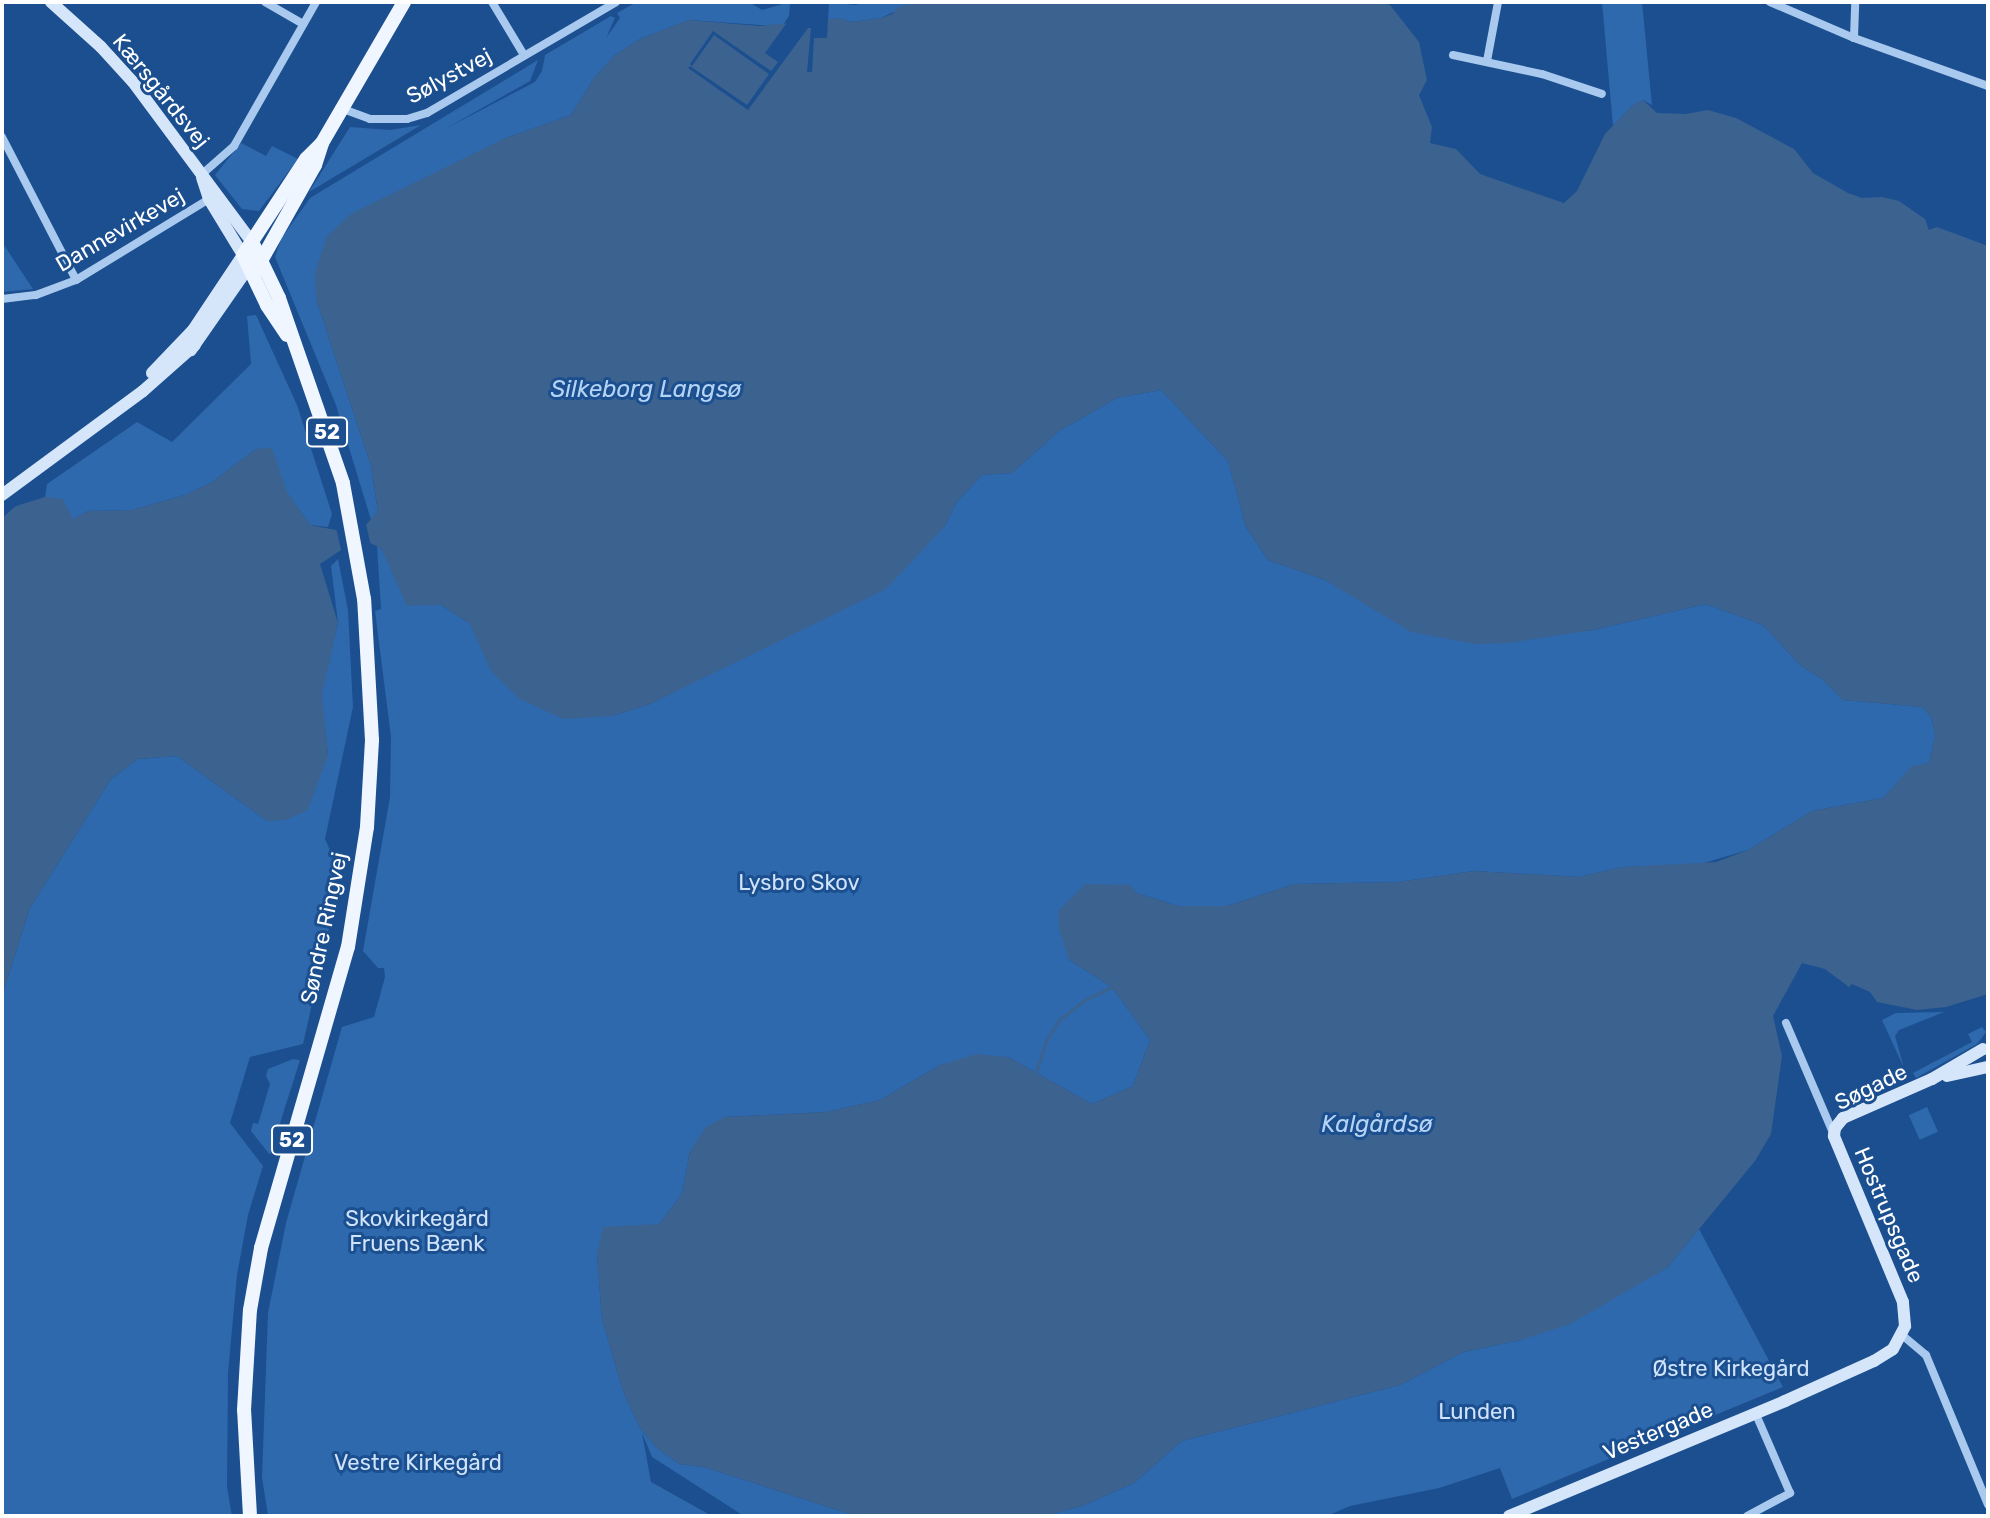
<!DOCTYPE html>
<html>
<head>
<meta charset="utf-8">
<style>
	body { margin:0 }
	#map { position:relative; width:1990px; height:1518px; overflow:hidden; background:#1b4f8f; font-family:Rubik,sans-serif }
	div>[style] { position:absolute }
	[style*='--x'] { left:calc(var(--x)*1px); top:calc(var(--y)*1px); width:calc(var(--w)*1px); rotate:calc(var(--a)*1deg) }
	.green>* { inset:0; background:#2e69ad; transform-origin:0 0 }
	.water>* { inset:0; background:#3c6290 }
	.pier>* { inset:0; background:#1b4f8f; transform-origin:0 0 }
	.stream>* { height:3px; margin:-1.5px; padding:0 1.5px; transform-origin:1.5px; border-radius:1.5px; background:#3c6290 }
	.street>* { height:8px; margin:-4px; padding:0 4px; transform-origin:4px; border-radius:4px; background:#a9c9ee }
	.secondary>* { height:12px; margin:-6px; padding:0 6px; transform-origin:6px; border-radius:6px; background:#d6e6fa }
	.primary>* { height:14px; margin:-7px; padding:0 7px; transform-origin:7px; border-radius:7px; background:#f0f6ff }
	span { translate:-50% -50%; white-space:nowrap; text-align:center; line-height:1.15; -webkit-text-stroke:6px #1b4f8f; paint-order:stroke }
	.shield-label span { padding:2px 6px; background:#1b4f8f; border:2px solid; border-radius:6px; -webkit-text-stroke-width:0 }
	.shield-label { font-size:20px; color:#fff; font-weight:700 }
	.street-label { font-size:22px; color:#fff }
	.park-label { font-size:22px; color:#cfe3fa }
	.water-label { font-size:24px; color:#b5d3f5; font-style:italic }
	.frame { position:absolute; inset:0; border:4px solid #fff; pointer-events:none }
</style>
</head>
<body>
<div id="map">
	<div class="green">
		<div style="clip-path:polygon(749px 2px,762px 10px,790px 2px,789px 16px,783px 25px,773px 26px,689px 20px,640px 39px,615px 55px,594px 78px,571px 115px,503px 139px,316px 299px,371px 466px,378px 512px,371px 520px,336px 405px,275px 257px,281px 239px,310px 198px,538px 60px,530px 81px,445px 129px,535px 82px,542px 71px,545px 55px,611px 16px,615px 18px,606px 38px,620px 18px,617px 13px,637px 2px)"></div>
		<div style="clip-path:polygon(829px 2px,855px 5px,869px 2px,910px 4px,881px 18px,852px 22px,838px 18px,828px 21px)"></div>
		<div style="clip-path:polygon(1602px 2px,1642px 2px,1652px 105px,1643px 100px,1632px 106px,1613px 126px)"></div>
		<div style="clip-path:polygon(421px 125px,309px 192px,350px 127px,390px 130px)"></div>
		<div style="clip-path:polygon(241px 143px,266px 156px,272px 146px,298px 159px,259px 211px,242px 209px,215px 175px)"></div>
		<div style="clip-path:polygon(2px 242px,33px 289px,2px 292px)"></div>
		<div style="clip-path:polygon(256px 315px,297px 405px,332px 514px,328px 527px,310px 525px,256px 449px,212px 482px,185px 495px,132px 510px,88px 511px,73px 520px,45px 497px,47px 484px,137px 422px,172px 442px,251px 364px,247px 316px)"></div>
		<div style="clip-path:polygon(1161px 390px,1228px 461px,1246px 527px,1268px 560px,1325px 580px,1364px 600px,1475px 644px,1593px 630px,1706px 604px,1763px 625px,1800px 665px,1822px 679px,1843px 700px,1923px 707px,1932px 719px,1935px 736px,1929px 763px,1912px 767px,1883px 798px,1812px 811px,1748px 850px,1697px 865px,1623px 867px,1579px 877px,1474px 871px,1398px 882px,1294px 884px,1227px 906px,1178px 906px,1137px 893px,1069px 960px,1112px 987px,1150px 1040px,1133px 1086px,1092px 1104px,1008px 1057px,940px 1065px,880px 1100px,826px 1112px,725px 1117px,690px 1151px,682px 1194px,659px 1224px,597px 1255px,602px 1319px,623px 1391px,640px 1428px,656px 1447px,679px 1464px,704px 1467px,856px 1516px,744px 1516px,652px 1457px,642px 1433px,651px 1482px,712px 1516px,268px 1516px,262px 1477px,268px 1313px,286px 1223px,342px 1027px,374px 1017px,385px 977px,384px 968px,378px 968px,363px 951px,390px 797px,391px 737px,375px 611px,381px 609px,377px 545px,441px 605px,612px 716px,650px 704px,735px 661px,945px 526px,956px 503px,982px 475px,1012px 473px,1059px 431px,1117px 398px)"></div>
		<div style="clip-path:polygon(338px 559px,348px 610px,353px 707px,325px 839px,341px 875px,303px 1044px,250px 1057px,230px 1123px,263px 1166px,248px 1215px,237px 1275px,228px 1373px,227px 1487px,232px 1516px,2px 1516px,2px 996px,30px 908px,111px 779px,138px 759px,177px 756px,267px 821px,328px 755px,321px 694px,338px 623px,331px 566px)"></div>
		<div style="clip-path:polygon(1944px 1012px,1899px 1030px,1895px 1036px,1904px 1068px,1882px 1020px,1896px 1013px)"></div>
		<div style="clip-path:polygon(1982px 1027px,1986px 1032px,1977px 1044px,1916px 1078px,1913px 1073px,1972px 1042px,1968px 1034px)"></div>
		<div style="clip-path:polygon(293px 1059px,300px 1060px,270px 1155px,251px 1131px,253px 1123px,258px 1124px,270px 1084px,266px 1076px,268px 1069px)"></div>
		<div style="left:1927px;top:1107px;width:27px;height:20px;rotate:66deg"></div>
		<div style="clip-path:polygon(1699px 1229px,1783px 1387px,1512px 1499px,1500px 1468px,1439px 1488px,1350px 1506px,1327px 1516px,1046px 1516px,1085px 1505px,1134px 1483px,1182px 1441px,1400px 1385px,1464px 1352px,1521px 1340px,1667px 1268px)"></div>
	</div>
	<div class="water">
		<div style="clip-path:polygon(916px 2px,1377px 2px,1390px 5px,1419px 42px,1427px 80px,1419px 95px,1432px 127px,1430px 143px,1456px 149px,1480px 174px,1564px 203px,1577px 191px,1605px 134px,1632px 106px,1643px 100px,1657px 113px,1685px 114px,1708px 110px,1736px 118px,1794px 149px,1813px 173px,1848px 193px,1862px 198px,1882px 197px,1899px 201px,1925px 219px,1929px 230px,1937px 227px,1988px 246px,1988px 994px,1946px 1007px,1917px 1010px,1877px 1002px,1870px 992px,1852px 984px,1849px 987px,1825px 969px,1802px 963px,1773px 1016px,1782px 1056px,1771px 1134px,1755px 1161px,1667px 1268px,1570px 1324px,1521px 1340px,1464px 1352px,1400px 1385px,1182px 1441px,1134px 1483px,1085px 1505px,1046px 1516px,856px 1516px,704px 1467px,679px 1464px,656px 1447px,640px 1428px,623px 1391px,602px 1319px,597px 1255px,603px 1227px,659px 1224px,682px 1194px,690px 1151px,706px 1127px,725px 1117px,826px 1112px,880px 1100px,940px 1065px,977px 1054px,1008px 1057px,1092px 1104px,1133px 1086px,1150px 1040px,1112px 987px,1069px 960px,1059px 929px,1058px 911px,1085px 884px,1130px 885px,1137px 893px,1178px 906px,1227px 906px,1294px 884px,1398px 882px,1474px 871px,1579px 877px,1623px 867px,1716px 862px,1748px 850px,1812px 811px,1883px 798px,1912px 766px,1929px 763px,1935px 736px,1932px 719px,1923px 707px,1843px 700px,1822px 679px,1800px 665px,1763px 625px,1706px 604px,1593px 630px,1508px 643px,1475px 644px,1411px 632px,1325px 580px,1268px 560px,1246px 527px,1228px 461px,1161px 390px,1117px 398px,1059px 431px,1012px 473px,982px 475px,956px 503px,945px 526px,886px 589px,650px 704px,612px 716px,563px 719px,520px 699px,491px 671px,470px 624px,441px 605px,407px 606px,381px 548px,370px 543px,341px 550px,320px 564px,338px 623px,322px 694px,328px 755px,308px 810px,286px 820px,267px 821px,177px 756px,138px 759px,111px 779px,30px 908px,2px 996px,2px 518px,16px 506px,45px 497px,63px 499px,73px 519px,88px 511px,132px 510px,185px 495px,212px 482px,256px 449px,272px 448px,287px 492px,310px 525px,336px 530px,367px 524px,378px 511px,371px 466px,316px 299px,315px 273px,327px 236px,351px 214px,503px 139px,571px 115px,594px 78px,615px 55px,640px 39px,688px 20px,760px 26px,838px 18px,852px 22px,881px 18px,892px 14px,898px 7px)"></div>
	</div>
	<div class="pier">
		<div style="clip-path:polygon(828px 16px,827px 38px,814px 38px,812px 72px,807px 72px,811px 28px,808px 28px,748px 110px,688px 68px,690px 66px,747px 105px,769px 74px,714px 35px,692px 66px,690px 64px,713px 31px,771px 71px,778px 62px,765px 53px,788px 21px)"></div>
		<div style="left:365px;top:520px;width:28px;height:30px;rotate:77deg"></div>
	</div>
	<div class="stream">
		<div style="--x:1036;--y:1072;--w:33;--a:-72"></div>
		<div style="--x:1046;--y:1041;--w:25;--a:-58"></div>
		<div style="--x:1059;--y:1020;--w:31;--a:-38"></div>
		<div style="--x:1083;--y:1001;--w:32;--a:-26"></div>
	</div>
	<div class="street">
		<div style="--x:265;--y:2;--w:44;--a:30.1"></div>
		<div style="--x:492;--y:2;--w:62;--a:58.9"></div>
		<div style="--x:1770;--y:2;--w:91;--a:23.2"></div>
		<div style="--x:1854;--y:38;--w:142;--a:19.7"></div>
		<div style="--x:1854;--y:38;--w:36;--a:-88"></div>
		<div style="--x:1453;--y:55;--w:91;--a:12.1"></div>
		<div style="--x:1542;--y:74;--w:63;--a:18.4"></div>
		<div style="--x:1487;--y:61;--w:60;--a:-79.4"></div>
		<div style="--x:343;--y:109;--w:29;--a:20"></div>
		<div style="--x:370;--y:119;--w:37;--a:0"></div>
		<div style="--x:407;--y:119;--w:21;--a:-17"></div>
		<div style="--x:427;--y:113;--w:219;--a:-30.4"></div>
		<div style="--x:2;--y:137;--w:161;--a:62.6"></div>
		<div style="--x:201;--y:175;--w:44;--a:-41.3"></div>
		<div style="--x:234;--y:146;--w:166;--a:-60.3"></div>
		<div style="--x:2;--y:299;--w:34;--a:-7"></div>
		<div style="--x:36;--y:295;--w:43;--a:-20.6"></div>
		<div style="--x:76;--y:280;--w:156;--a:-31.3"></div>
		<div style="--x:1786;--y:1023;--w:122;--a:66.8"></div>
		<div style="--x:1902;--y:1335;--w:31;--a:40"></div>
		<div style="--x:1926;--y:1355;--w:162;--a:67.5"></div>
		<div style="--x:1747;--y:1516;--w:49;--a:-28.1"></div>
		<div style="--x:1790;--y:1493;--w:88;--a:-113.4"></div>
	</div>
	<div class="secondary">
		<div style="--x:51;--y:2;--w:67;--a:42"></div>
		<div style="--x:101;--y:47;--w:47;--a:47.6"></div>
		<div style="--x:133;--y:82;--w:199;--a:53.4"></div>
		<div style="--x:252;--y:242;--w:24;--a:99"></div>
		<div style="--x:248;--y:266;--w:14;--a:120"></div>
		<div style="--x:241;--y:278;--w:88;--a:124.8"></div>
		<div style="--x:152;--y:373;--w:59;--a:-46.4"></div>
		<div style="--x:193;--y:330;--w:90;--a:-56.3"></div>
		<div style="--x:243;--y:255;--w:66;--a:-121.3"></div>
		<div style="--x:209;--y:199;--w:22;--a:-108"></div>
		<div style="--x:2;--y:495;--w:175;--a:-36.4"></div>
		<div style="--x:143;--y:391;--w:69;--a:-41.5"></div>
		<div style="--x:1947;--y:1076;--w:42;--a:-12.4"></div>
		<div style="--x:1509;--y:1516;--w:299;--a:-22.6"></div>
		<div style="--x:1785;--y:1401;--w:98;--a:-24.2"></div>
		<div style="--x:1874;--y:1361;--w:22;--a:-32"></div>
		<div style="--x:1893;--y:1349;--w:26;--a:-62"></div>
		<div style="--x:1905;--y:1326;--w:24;--a:-95"></div>
		<div style="--x:1903;--y:1302;--w:180;--a:-112.6"></div>
		<div style="--x:1834;--y:1136;--w:8;--a:-83"></div>
		<div style="--x:1835;--y:1128;--w:13;--a:-51"></div>
		<div style="--x:1843;--y:1118;--w:97;--a:-23.7"></div>
		<div style="--x:1932;--y:1079;--w:59;--a:-30.5"></div>
	</div>
	<div class="primary">
		<div style="--x:253;--y:275;--w:126;--a:-60.6"></div>
		<div style="--x:315;--y:165;--w:23;--a:-72"></div>
		<div style="--x:322;--y:143;--w:163;--a:-59.8"></div>
		<div style="--x:287;--y:335;--w:36;--a:-124"></div>
		<div style="--x:267;--y:305;--w:55;--a:-115.6"></div>
		<div style="--x:243;--y:255;--w:115;--a:-56.7"></div>
		<div style="--x:306;--y:159;--w:21;--a:-45"></div>
		<div style="--x:250;--y:1516;--w:106;--a:-93.2"></div>
		<div style="--x:244;--y:1410;--w:100;--a:-86.6"></div>
		<div style="--x:250;--y:1310;--w:63;--a:-79.9"></div>
		<div style="--x:261;--y:1248;--w:313;--a:-73.9"></div>
		<div style="--x:348;--y:947;--w:121;--a:-81"></div>
		<div style="--x:367;--y:827;--w:87;--a:-86.7"></div>
		<div style="--x:372;--y:740;--w:141;--a:-93.2"></div>
		<div style="--x:364;--y:599;--w:118;--a:-100.3"></div>
		<div style="--x:343;--y:483;--w:196;--a:-109.1"></div>
		<div style="--x:279;--y:298;--w:62;--a:-115.7"></div>
	</div>
	<div class="shield-label">
		<span style="left:327px;top:432px">52</span>
		<span style="left:292px;top:1140px">52</span>
	</div>
	<div class="street-label">
		<span style="left:449px;top:76px;rotate:-28deg">Sølystvej</span>
		<span style="left:161px;top:91px;rotate:51deg">Kærsgårdsvej</span>
		<span style="left:120px;top:230px;rotate:-30deg">Dannevirkevej</span>
		<span style="left:324px;top:928px;rotate:-78deg">Søndre Ringvej</span>
		<span style="left:1871px;top:1087px;rotate:-26deg">Søgade</span>
		<span style="left:1889px;top:1215px;rotate:67deg">Hostrupsgade</span>
		<span style="left:1658px;top:1431px;rotate:-23deg">Vestergade</span>
	</div>
	<div class="park-label">
		<span style="left:799px;top:883px">Lysbro Skov</span>
		<span style="left:417px;top:1231px">Skovkirkegård<br>Fruens Bænk</span>
		<span style="left:1731px;top:1369px">Østre Kirkegård</span>
		<span style="left:1477px;top:1412px">Lunden</span>
		<span style="left:418px;top:1463px">Vestre Kirkegård</span>
	</div>
	<div class="water-label">
		<span style="left:646px;top:390px">Silkeborg Langsø</span>
		<span style="left:1377px;top:1125px">Kalgårdsø</span>
	</div>
	<div class="frame"></div>
</div>
</body>
</html>
